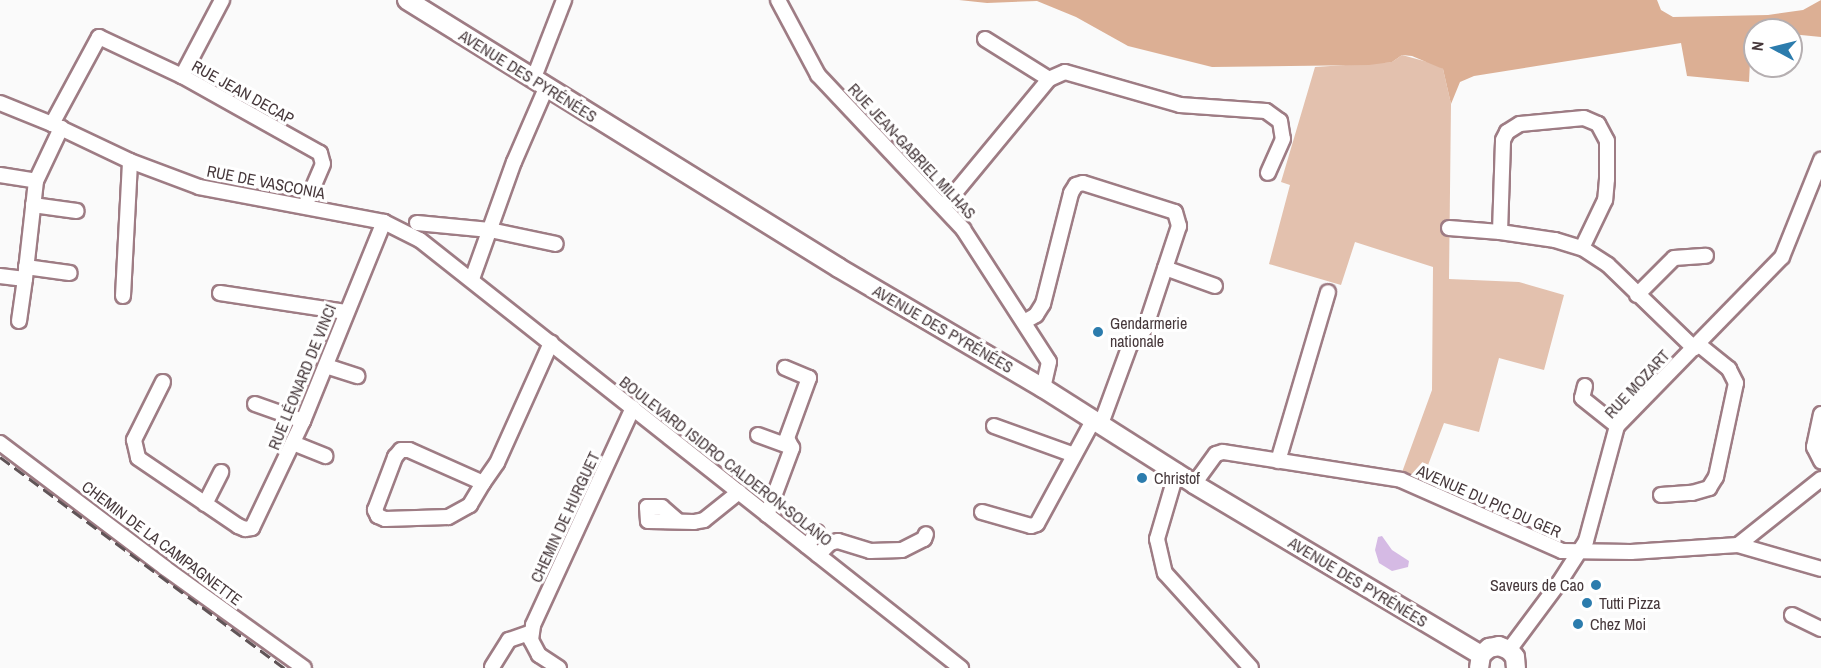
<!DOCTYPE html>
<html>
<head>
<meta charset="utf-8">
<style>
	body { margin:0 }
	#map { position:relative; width:1821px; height:668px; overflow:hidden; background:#fafafa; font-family:"Archivo Narrow",sans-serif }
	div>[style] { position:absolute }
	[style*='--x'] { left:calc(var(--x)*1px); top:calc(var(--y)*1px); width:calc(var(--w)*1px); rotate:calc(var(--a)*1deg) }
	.green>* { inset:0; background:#e3c1ae }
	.forest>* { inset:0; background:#dcaf94 }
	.water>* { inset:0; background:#d5bae4 }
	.roads { filter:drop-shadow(2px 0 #9e7c84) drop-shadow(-2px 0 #9e7c84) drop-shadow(0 2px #9e7c84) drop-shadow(0 -2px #9e7c84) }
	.minor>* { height:14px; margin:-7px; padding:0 7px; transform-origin:7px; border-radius:7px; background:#fff }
	.major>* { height:18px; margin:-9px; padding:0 9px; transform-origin:9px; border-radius:9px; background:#fff }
	.rail>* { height:3px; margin-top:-1.5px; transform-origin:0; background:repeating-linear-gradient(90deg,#605457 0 12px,transparent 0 18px) }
	.dots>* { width:16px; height:16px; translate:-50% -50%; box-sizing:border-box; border:3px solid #fff; border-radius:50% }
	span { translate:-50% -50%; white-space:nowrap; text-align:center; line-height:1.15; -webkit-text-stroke:6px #fff; paint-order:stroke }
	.street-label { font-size:16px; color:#46383b }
	.poi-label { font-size:16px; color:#46383b }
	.left { translate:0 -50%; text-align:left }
	.right { translate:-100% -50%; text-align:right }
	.north { position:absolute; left:1743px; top:18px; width:60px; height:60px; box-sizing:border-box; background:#fff; border:2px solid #b5afb1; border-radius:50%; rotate:277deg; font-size:16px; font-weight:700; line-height:24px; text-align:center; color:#46383b }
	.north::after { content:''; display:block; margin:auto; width:21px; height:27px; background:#2c7cad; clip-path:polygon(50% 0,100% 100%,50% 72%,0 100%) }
</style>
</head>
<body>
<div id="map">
	<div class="green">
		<div style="clip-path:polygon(1402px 55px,1435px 64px,1443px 69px,1451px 104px,1449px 279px,1519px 282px,1564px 295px,1544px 370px,1499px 358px,1479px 432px,1444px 423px,1422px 481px,1401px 475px,1432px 390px,1433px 267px,1355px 242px,1341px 285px,1269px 264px,1290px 185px,1281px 182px,1315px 67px,1392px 62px)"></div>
	</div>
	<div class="forest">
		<div style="clip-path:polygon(959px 0,1657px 0,1661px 10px,1673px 17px,1768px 15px,1803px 10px,1821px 0,1821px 37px,1791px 34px,1791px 30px,1755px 30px,1755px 40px,1751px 41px,1749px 82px,1687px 76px,1681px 43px,1474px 76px,1460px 82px,1451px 104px,1443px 69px,1412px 56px,1402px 55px,1392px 62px,1369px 65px,1212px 67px,1128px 46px,1076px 17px,1037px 1px,987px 3px)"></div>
	</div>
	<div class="water">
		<div style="clip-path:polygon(1382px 536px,1392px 550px,1409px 561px,1408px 567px,1392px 571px,1379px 563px,1375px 550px,1378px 537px)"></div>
	</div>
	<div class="roads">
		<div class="minor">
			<div style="--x:778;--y:0;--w:85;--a:61.9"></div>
			<div style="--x:818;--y:75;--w:212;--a:46.7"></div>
			<div style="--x:963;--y:229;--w:158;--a:57.1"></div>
			<div style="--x:1049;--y:362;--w:27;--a:103"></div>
			<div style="--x:985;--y:39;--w:75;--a:32"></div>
			<div style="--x:182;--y:76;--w:86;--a:-62.2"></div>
			<div style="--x:533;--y:80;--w:86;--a:-68.8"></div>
			<div style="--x:0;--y:103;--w:56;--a:22"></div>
			<div style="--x:52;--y:124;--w:86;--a:25.4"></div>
			<div style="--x:130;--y:161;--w:74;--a:20.6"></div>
			<div style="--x:199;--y:187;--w:188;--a:10.7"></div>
			<div style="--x:384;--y:222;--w:40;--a:26.6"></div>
			<div style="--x:420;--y:240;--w:690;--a:38.35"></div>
			<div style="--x:52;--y:124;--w:99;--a:-61.6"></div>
			<div style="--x:99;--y:37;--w:92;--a:25.2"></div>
			<div style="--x:182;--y:76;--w:158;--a:29.2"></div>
			<div style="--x:320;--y:153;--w:11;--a:75"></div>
			<div style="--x:323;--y:164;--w:46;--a:113.2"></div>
			<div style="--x:0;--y:175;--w:36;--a:9"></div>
			<div style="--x:33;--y:205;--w:44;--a:7.8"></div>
			<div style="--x:944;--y:206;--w:165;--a:-50.4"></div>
			<div style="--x:1049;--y:79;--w:17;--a:-24"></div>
			<div style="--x:1065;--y:72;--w:120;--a:16"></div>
			<div style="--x:1180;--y:105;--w:86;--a:4"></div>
			<div style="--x:1266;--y:111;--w:17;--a:36"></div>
			<div style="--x:1280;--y:121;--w:18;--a:81"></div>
			<div style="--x:1283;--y:139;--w:37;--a:114"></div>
			<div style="--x:417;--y:223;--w:73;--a:5.5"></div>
			<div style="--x:490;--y:230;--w:67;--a:12"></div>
			<div style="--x:1449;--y:228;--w:51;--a:4.5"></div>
			<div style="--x:1500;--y:232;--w:56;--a:8.3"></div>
			<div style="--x:1555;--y:240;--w:28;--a:17"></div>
			<div style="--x:1582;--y:248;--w:31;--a:33"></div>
			<div style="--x:1608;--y:265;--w:120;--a:44"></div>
			<div style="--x:1500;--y:232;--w:92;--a:-88.1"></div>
			<div style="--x:1503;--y:140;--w:9;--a:-63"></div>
			<div style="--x:1507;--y:132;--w:15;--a:-32"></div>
			<div style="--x:1520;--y:124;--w:64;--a:-5.4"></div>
			<div style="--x:1584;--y:118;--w:15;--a:23"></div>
			<div style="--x:1598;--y:124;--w:19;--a:62"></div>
			<div style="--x:1607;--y:141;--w:38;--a:90"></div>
			<div style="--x:1607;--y:179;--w:21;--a:95"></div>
			<div style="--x:1605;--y:200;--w:53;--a:115.6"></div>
			<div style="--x:26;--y:267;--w:44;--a:7.8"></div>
			<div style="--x:1165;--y:268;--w:53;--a:19.8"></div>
			<div style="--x:0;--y:276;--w:25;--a:7"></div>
			<div style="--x:25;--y:279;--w:99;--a:-83.6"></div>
			<div style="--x:36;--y:181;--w:59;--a:-64.7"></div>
			<div style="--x:472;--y:279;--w:124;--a:-70.3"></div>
			<div style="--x:514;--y:162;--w:81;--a:-66.6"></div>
			<div style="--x:220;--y:293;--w:127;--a:8.6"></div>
			<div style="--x:1637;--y:295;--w:52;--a:-45"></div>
			<div style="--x:1674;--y:258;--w:32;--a:-4"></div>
			<div style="--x:123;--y:296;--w:135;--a:-87"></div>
			<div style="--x:19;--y:321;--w:42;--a:-81.9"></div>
			<div style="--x:1024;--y:322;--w:14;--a:-30"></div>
			<div style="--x:1036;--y:315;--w:13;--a:-58"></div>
			<div style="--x:1043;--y:304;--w:114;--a:-75.8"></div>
			<div style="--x:1071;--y:193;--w:9;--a:-58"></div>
			<div style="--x:1076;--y:185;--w:7;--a:-16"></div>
			<div style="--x:1083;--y:183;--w:96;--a:17.5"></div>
			<div style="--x:1175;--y:212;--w:15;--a:74"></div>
			<div style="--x:1179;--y:226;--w:108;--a:108.3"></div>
			<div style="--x:1145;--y:329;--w:22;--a:133"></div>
			<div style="--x:1130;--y:345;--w:84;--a:110.2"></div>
			<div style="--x:326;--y:366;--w:33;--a:18"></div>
			<div style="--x:163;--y:382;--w:65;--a:116.6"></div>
			<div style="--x:134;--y:440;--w:18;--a:77"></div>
			<div style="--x:138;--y:458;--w:121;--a:34.2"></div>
			<div style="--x:238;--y:526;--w:8;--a:23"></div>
			<div style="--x:245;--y:529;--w:7;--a:-8"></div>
			<div style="--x:252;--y:528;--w:119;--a:-64.5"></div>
			<div style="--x:303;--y:421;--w:215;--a:-67.9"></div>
			<div style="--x:1585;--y:386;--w:12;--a:104"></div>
			<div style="--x:1582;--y:398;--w:45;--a:38.7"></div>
			<div style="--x:255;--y:404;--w:51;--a:19.5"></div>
			<div style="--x:1821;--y:414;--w:34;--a:102"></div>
			<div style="--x:1814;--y:447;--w:16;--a:63"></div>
			<div style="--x:994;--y:426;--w:85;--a:19.9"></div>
			<div style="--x:758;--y:435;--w:35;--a:20"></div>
			<div style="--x:0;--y:443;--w:207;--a:37.1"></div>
			<div style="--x:165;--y:568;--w:171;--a:35.7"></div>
			<div style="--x:293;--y:443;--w:35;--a:22"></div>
			<div style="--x:1278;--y:461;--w:176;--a:-73.5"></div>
			<div style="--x:1177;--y:471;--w:71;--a:106.4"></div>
			<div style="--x:1157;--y:539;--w:35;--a:77"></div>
			<div style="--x:1165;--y:573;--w:128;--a:47.8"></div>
			<div style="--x:483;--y:483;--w:26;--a:121"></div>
			<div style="--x:470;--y:505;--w:25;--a:151"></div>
			<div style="--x:448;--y:517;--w:63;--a:178.2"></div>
			<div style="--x:385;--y:519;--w:8;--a:-157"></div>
			<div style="--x:378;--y:516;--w:7;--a:-117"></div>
			<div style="--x:375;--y:510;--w:57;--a:-69.3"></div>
			<div style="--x:395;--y:457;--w:9;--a:-49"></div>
			<div style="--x:401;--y:450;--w:8;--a:0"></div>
			<div style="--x:409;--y:450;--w:81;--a:24"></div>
			<div style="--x:483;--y:483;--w:24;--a:-55"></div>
			<div style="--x:497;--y:463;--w:132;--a:-65.8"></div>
			<div style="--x:1194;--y:484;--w:37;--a:-54"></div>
			<div style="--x:1216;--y:454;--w:7;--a:-16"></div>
			<div style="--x:1223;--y:452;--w:180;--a:8.9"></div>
			<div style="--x:1401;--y:480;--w:176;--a:23.8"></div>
			<div style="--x:1562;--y:551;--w:69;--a:0.8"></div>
			<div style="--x:1631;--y:552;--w:107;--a:-3.7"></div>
			<div style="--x:1738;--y:545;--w:86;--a:16.1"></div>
			<div style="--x:1661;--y:495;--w:31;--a:-4"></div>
			<div style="--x:1692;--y:493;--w:18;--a:-16"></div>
			<div style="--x:1709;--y:488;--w:13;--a:-58"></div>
			<div style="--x:1716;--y:477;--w:96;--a:-78"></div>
			<div style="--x:1736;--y:383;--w:16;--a:-117"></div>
			<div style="--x:1729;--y:369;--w:40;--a:-141"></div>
			<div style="--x:205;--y:504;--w:36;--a:-63"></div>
			<div style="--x:982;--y:512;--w:51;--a:15.9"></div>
			<div style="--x:1031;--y:526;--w:6;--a:-18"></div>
			<div style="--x:1037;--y:524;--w:119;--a:-61.5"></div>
			<div style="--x:767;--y:515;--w:72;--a:-69.5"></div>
			<div style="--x:792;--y:448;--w:11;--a:-117"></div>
			<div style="--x:787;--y:438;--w:64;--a:-69.9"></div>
			<div style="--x:809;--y:378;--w:26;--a:-157"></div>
			<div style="--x:678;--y:521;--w:21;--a:-139"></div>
			<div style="--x:662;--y:507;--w:15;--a:180"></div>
			<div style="--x:647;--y:507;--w:14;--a:86"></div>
			<div style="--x:648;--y:521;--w:46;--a:1.2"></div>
			<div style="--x:694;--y:522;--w:10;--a:-11"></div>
			<div style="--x:704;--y:520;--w:45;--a:-38.7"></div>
			<div style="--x:1738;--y:545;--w:106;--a:-38.5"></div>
			<div style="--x:807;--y:546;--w:17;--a:-54"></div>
			<div style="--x:818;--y:555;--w:17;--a:-45"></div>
			<div style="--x:830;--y:543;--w:8;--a:-14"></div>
			<div style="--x:838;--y:541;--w:34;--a:17"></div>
			<div style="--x:870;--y:551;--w:32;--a:-2"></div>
			<div style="--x:902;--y:550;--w:25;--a:-27"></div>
			<div style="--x:924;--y:539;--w:5;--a:-68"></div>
			<div style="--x:1792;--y:615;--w:32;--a:26"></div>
			<div style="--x:1509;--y:650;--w:84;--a:-53.3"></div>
			<div style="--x:1559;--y:583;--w:50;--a:-57.3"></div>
			<div style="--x:1586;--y:541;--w:119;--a:-74.9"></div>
			<div style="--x:1617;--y:426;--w:236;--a:-45.7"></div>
			<div style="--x:1782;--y:257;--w:105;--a:-68.1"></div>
			<div style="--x:492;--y:667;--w:32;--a:-58"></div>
			<div style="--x:509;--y:640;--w:24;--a:-19"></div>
			<div style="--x:559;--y:668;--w:24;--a:-147"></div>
			<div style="--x:539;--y:655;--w:17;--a:-118"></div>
			<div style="--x:531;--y:640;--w:15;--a:-82"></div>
			<div style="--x:533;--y:625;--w:239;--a:-65.3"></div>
		</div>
		<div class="major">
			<div style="--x:407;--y:0;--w:508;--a:31.81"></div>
			<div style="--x:839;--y:268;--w:237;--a:30.5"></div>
			<div style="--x:1043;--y:388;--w:179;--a:32.4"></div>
			<div style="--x:1194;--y:484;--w:334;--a:30.8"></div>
			<div style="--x:1479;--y:668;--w:13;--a:-81"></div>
			<div style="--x:1481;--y:655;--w:11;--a:-41"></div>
			<div style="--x:1489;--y:648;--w:10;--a:-11"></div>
			<div style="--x:1499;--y:646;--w:11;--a:22"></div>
			<div style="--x:1509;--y:650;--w:9;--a:49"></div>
			<div style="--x:1515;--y:657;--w:11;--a:85"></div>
		</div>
	</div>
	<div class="rail">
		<div style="--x:0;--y:457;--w:354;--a:36.6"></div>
	</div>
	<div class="dots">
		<div style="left:1098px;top:332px;background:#2c7cad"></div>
		<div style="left:1142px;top:478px;background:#2c7cad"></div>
		<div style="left:1596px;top:585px;background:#2c7cad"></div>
		<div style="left:1587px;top:603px;background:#2c7cad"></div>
		<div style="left:1578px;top:624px;background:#2c7cad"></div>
	</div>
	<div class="street-label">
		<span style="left:528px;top:76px;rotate:32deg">AVENUE DES PYRÉNÉES</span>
		<span style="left:243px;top:92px;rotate:29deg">RUE JEAN DECAP</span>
		<span style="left:912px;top:151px;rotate:47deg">RUE JEAN-GABRIEL MILHAS</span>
		<span style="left:266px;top:182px;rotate:11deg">RUE DE VASCONIA</span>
		<span style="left:943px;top:329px;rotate:30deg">AVENUE DES PYRÉNÉES</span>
		<span style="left:302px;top:377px;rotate:-68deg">RUE LÉONARD DE VINCI</span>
		<span style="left:1637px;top:384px;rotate:-47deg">RUE MOZART</span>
		<span style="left:726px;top:461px;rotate:38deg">BOULEVARD ISIDRO CALDERON-SOLANO</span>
		<span style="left:1489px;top:501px;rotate:24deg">AVENUE DU PIC DU GER</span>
		<span style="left:565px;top:517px;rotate:-65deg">CHEMIN DE HURGUET</span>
		<span style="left:162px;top:543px;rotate:37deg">CHEMIN DE LA CAMPAGNETTE</span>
		<span style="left:1358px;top:582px;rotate:31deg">AVENUE DES PYRÉNÉES</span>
	</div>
	<div class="poi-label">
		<span class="left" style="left:1110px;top:332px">Gendarmerie<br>nationale</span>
		<span class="left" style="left:1154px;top:478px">Christof</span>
		<span class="right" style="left:1584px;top:585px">Saveurs de Cao</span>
		<span class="left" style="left:1599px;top:603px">Tutti Pizza</span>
		<span class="left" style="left:1590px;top:624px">Chez Moi</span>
	</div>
	<div class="north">N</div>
</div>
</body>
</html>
